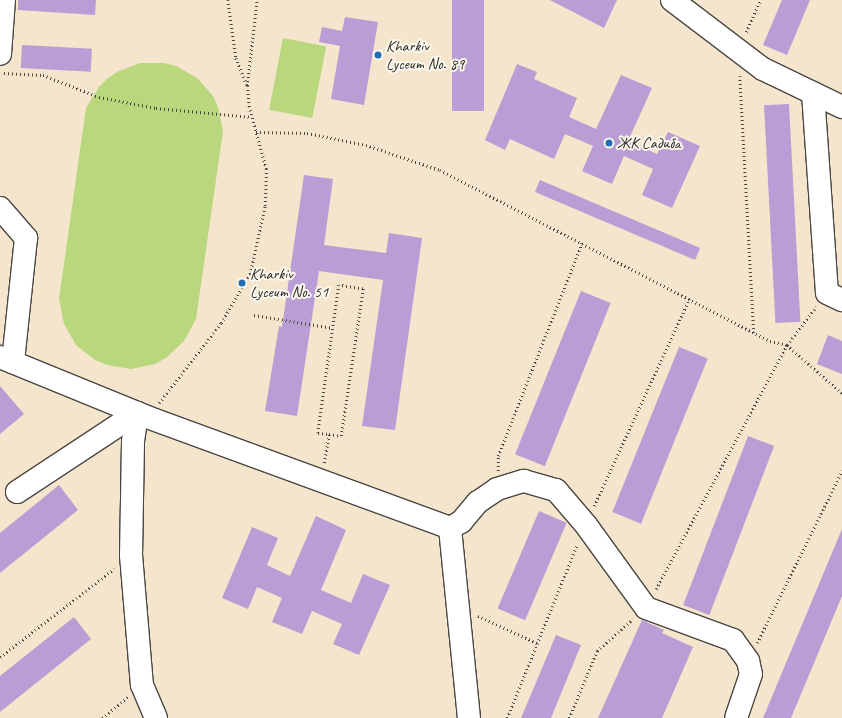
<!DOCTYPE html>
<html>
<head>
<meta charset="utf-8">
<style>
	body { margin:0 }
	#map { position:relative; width:842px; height:718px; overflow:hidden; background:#f5e5cd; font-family:Caveat,sans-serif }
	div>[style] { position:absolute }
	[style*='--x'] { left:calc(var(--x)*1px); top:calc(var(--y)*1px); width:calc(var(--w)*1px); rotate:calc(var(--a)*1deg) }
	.green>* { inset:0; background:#b9d77d; transform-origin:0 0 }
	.building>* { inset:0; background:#b89ed4; transform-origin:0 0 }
	.path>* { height:2.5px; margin-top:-1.25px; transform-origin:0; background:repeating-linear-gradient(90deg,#494743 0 1px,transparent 0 4px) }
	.roads { filter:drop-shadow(1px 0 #494743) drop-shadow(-1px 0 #494743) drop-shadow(0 1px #494743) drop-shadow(0 -1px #494743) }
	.minor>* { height:22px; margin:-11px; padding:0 11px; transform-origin:11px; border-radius:11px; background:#fff }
	.dots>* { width:11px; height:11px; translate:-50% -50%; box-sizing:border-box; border:2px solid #fbf7ec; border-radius:50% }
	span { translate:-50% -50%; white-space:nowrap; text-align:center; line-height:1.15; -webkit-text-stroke:4px #fbf7ec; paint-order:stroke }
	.poi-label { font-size:16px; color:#2b2b2b }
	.left { translate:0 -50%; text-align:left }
</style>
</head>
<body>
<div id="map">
	<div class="green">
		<div style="left:283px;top:38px;width:44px;height:73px;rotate:11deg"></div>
		<div style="clip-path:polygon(140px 63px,164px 63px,176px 66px,197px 78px,213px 96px,218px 107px,223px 131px,196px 319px,184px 341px,166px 358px,155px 364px,131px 369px,107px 365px,95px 360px,76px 345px,64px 324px,59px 299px,86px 108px,99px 87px,107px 79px,117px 72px)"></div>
	</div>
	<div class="building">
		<div style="clip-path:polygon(18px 0,96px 0,95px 15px,18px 10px)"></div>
		<div style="left:452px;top:0;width:32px;height:111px"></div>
		<div style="clip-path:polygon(550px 0,617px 0,604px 28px)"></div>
		<div style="clip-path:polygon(782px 0,810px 0,787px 55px,763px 45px)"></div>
		<div style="clip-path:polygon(345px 17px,378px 22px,364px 105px,331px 99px,340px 46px,319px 42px,322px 27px,342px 31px)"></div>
		<div style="left:22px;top:45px;width:70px;height:23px;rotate:3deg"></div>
		<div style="clip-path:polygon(517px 64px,537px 72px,534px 79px,577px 98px,569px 117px,596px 129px,621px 75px,652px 88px,628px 141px,657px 154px,668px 132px,700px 146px,672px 208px,642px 195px,653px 169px,624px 156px,612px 184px,582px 171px,593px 146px,565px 134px,554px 159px,510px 139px,505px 150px,485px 140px)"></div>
		<div style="left:789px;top:104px;width:218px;height:25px;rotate:87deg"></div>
		<div style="clip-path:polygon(304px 175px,333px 179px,324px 245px,386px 253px,389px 233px,422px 238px,395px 430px,362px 426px,383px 280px,319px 271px,297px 416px,265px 411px,279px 326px,282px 327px)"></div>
		<div style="left:540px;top:180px;width:174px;height:13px;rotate:23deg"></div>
		<div style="left:581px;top:291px;width:32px;height:176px;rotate:22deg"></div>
		<div style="clip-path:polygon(828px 335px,842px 341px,842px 374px,817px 364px)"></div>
		<div style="left:679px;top:347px;width:31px;height:178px;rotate:22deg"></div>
		<div style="clip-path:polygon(0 386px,24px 414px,0 434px)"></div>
		<div style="left:748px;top:436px;width:28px;height:181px;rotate:21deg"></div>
		<div style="clip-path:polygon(59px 485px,78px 510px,0 573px,0 533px)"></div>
		<div style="left:539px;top:511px;width:30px;height:106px;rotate:23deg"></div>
		<div style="clip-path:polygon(316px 516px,346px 530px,321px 590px,351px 603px,363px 574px,390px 585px,359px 655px,333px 644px,342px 624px,312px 611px,302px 634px,272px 622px,282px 598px,257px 587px,248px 609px,222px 598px,252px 527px,278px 538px,267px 565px,290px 576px)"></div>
		<div style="clip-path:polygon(842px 529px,842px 596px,791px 718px,763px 718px)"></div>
		<div style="clip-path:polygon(74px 617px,91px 639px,0 712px,0 676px)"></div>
		<div style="clip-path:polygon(642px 620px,664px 630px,662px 633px,693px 647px,662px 718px,598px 718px)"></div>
		<div style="clip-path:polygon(556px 635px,581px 645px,551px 718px,521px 718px)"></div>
	</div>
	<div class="path">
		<div style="--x:228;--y:0;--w:59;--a:82.1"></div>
		<div style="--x:236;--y:58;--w:29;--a:68"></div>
		<div style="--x:746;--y:32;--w:35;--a:-66"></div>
		<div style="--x:4;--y:73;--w:39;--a:3"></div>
		<div style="--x:43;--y:75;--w:60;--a:21.4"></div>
		<div style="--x:99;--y:97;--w:58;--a:10.9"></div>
		<div style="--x:156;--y:108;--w:96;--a:5.4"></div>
		<div style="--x:740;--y:76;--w:257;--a:86.9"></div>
		<div style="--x:256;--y:132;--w:51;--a:1.1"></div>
		<div style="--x:307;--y:133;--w:60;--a:11.5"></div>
		<div style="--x:366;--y:145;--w:78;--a:18.7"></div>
		<div style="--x:440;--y:170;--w:372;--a:27.4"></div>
		<div style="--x:770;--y:341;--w:17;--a:13"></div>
		<div style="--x:787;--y:345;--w:73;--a:41.1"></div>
		<div style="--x:254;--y:315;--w:80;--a:9.3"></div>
		<div style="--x:159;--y:403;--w:101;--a:-52.2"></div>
		<div style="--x:221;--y:323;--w:57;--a:-59.4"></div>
		<div style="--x:250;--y:274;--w:70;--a:-77.6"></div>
		<div style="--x:265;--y:206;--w:37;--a:-88"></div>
		<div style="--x:266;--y:169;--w:64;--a:-105.3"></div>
		<div style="--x:249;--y:107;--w:21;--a:-95"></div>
		<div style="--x:247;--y:86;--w:87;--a:-83.4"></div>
		<div style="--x:324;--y:463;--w:29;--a:-80"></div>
		<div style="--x:329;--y:434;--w:12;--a:9"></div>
		<div style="--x:341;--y:436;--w:149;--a:-81.5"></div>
		<div style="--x:363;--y:289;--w:24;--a:-171"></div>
		<div style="--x:339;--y:285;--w:149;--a:98.1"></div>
		<div style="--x:318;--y:433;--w:11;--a:5"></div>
		<div style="--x:498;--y:471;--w:15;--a:-90"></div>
		<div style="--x:498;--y:456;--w:229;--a:-68.5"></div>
		<div style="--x:594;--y:506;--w:228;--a:-65.3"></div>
		<div style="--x:656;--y:589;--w:277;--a:-61.8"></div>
		<div style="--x:787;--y:345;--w:48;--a:-52.7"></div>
		<div style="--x:478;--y:616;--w:65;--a:24.6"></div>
		<div style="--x:757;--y:643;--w:192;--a:-63.7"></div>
		<div style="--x:0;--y:657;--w:144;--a:-37.7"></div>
		<div style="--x:102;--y:718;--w:33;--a:-39"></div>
		<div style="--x:507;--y:718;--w:187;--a:-68"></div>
		<div style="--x:569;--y:718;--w:73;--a:-67.3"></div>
		<div style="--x:597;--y:651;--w:48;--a:-41.6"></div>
	</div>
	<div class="roads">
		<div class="minor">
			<div style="--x:672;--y:0;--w:114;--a:37.2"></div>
			<div style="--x:763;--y:69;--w:88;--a:25.7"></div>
			<div style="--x:0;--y:54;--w:54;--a:-85.8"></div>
			<div style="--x:813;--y:93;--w:200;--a:86"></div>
			<div style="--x:827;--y:293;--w:17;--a:25"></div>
			<div style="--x:0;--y:208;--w:40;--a:49"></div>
			<div style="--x:26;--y:238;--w:125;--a:96"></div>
			<div style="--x:0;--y:357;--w:159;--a:22.2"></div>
			<div style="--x:147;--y:417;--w:323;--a:20.1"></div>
			<div style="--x:450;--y:528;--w:191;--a:84.3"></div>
			<div style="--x:17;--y:492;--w:144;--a:-33.4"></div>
			<div style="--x:137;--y:413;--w:29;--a:98"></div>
			<div style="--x:133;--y:442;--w:113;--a:91"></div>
			<div style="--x:131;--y:555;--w:130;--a:85.2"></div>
			<div style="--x:142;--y:685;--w:36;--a:67"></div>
			<div style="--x:450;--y:528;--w:13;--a:-29"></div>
			<div style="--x:461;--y:522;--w:26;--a:-50"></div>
			<div style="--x:478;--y:502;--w:23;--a:-34"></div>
			<div style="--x:497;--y:489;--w:28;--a:-17"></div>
			<div style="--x:524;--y:481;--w:33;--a:16"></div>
			<div style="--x:556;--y:490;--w:46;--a:49.4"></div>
			<div style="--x:586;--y:525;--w:102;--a:54.1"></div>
			<div style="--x:646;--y:608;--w:93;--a:20.2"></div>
			<div style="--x:733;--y:640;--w:26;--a:54"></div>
			<div style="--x:748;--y:661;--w:13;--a:77"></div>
			<div style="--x:751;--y:674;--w:46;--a:108.8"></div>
		</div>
	</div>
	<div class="dots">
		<div style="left:378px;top:55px;background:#1f6fb2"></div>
		<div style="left:609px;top:143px;background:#1f6fb2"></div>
		<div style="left:242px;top:283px;background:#1f6fb2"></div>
	</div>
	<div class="poi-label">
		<span class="left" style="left:386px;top:55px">Kharkiv<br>Lyceum No. 89</span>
		<span class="left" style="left:617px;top:143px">ЖК Садиба</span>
		<span class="left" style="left:250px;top:283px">Kharkiv<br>Lyceum No. 51</span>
	</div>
</div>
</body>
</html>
